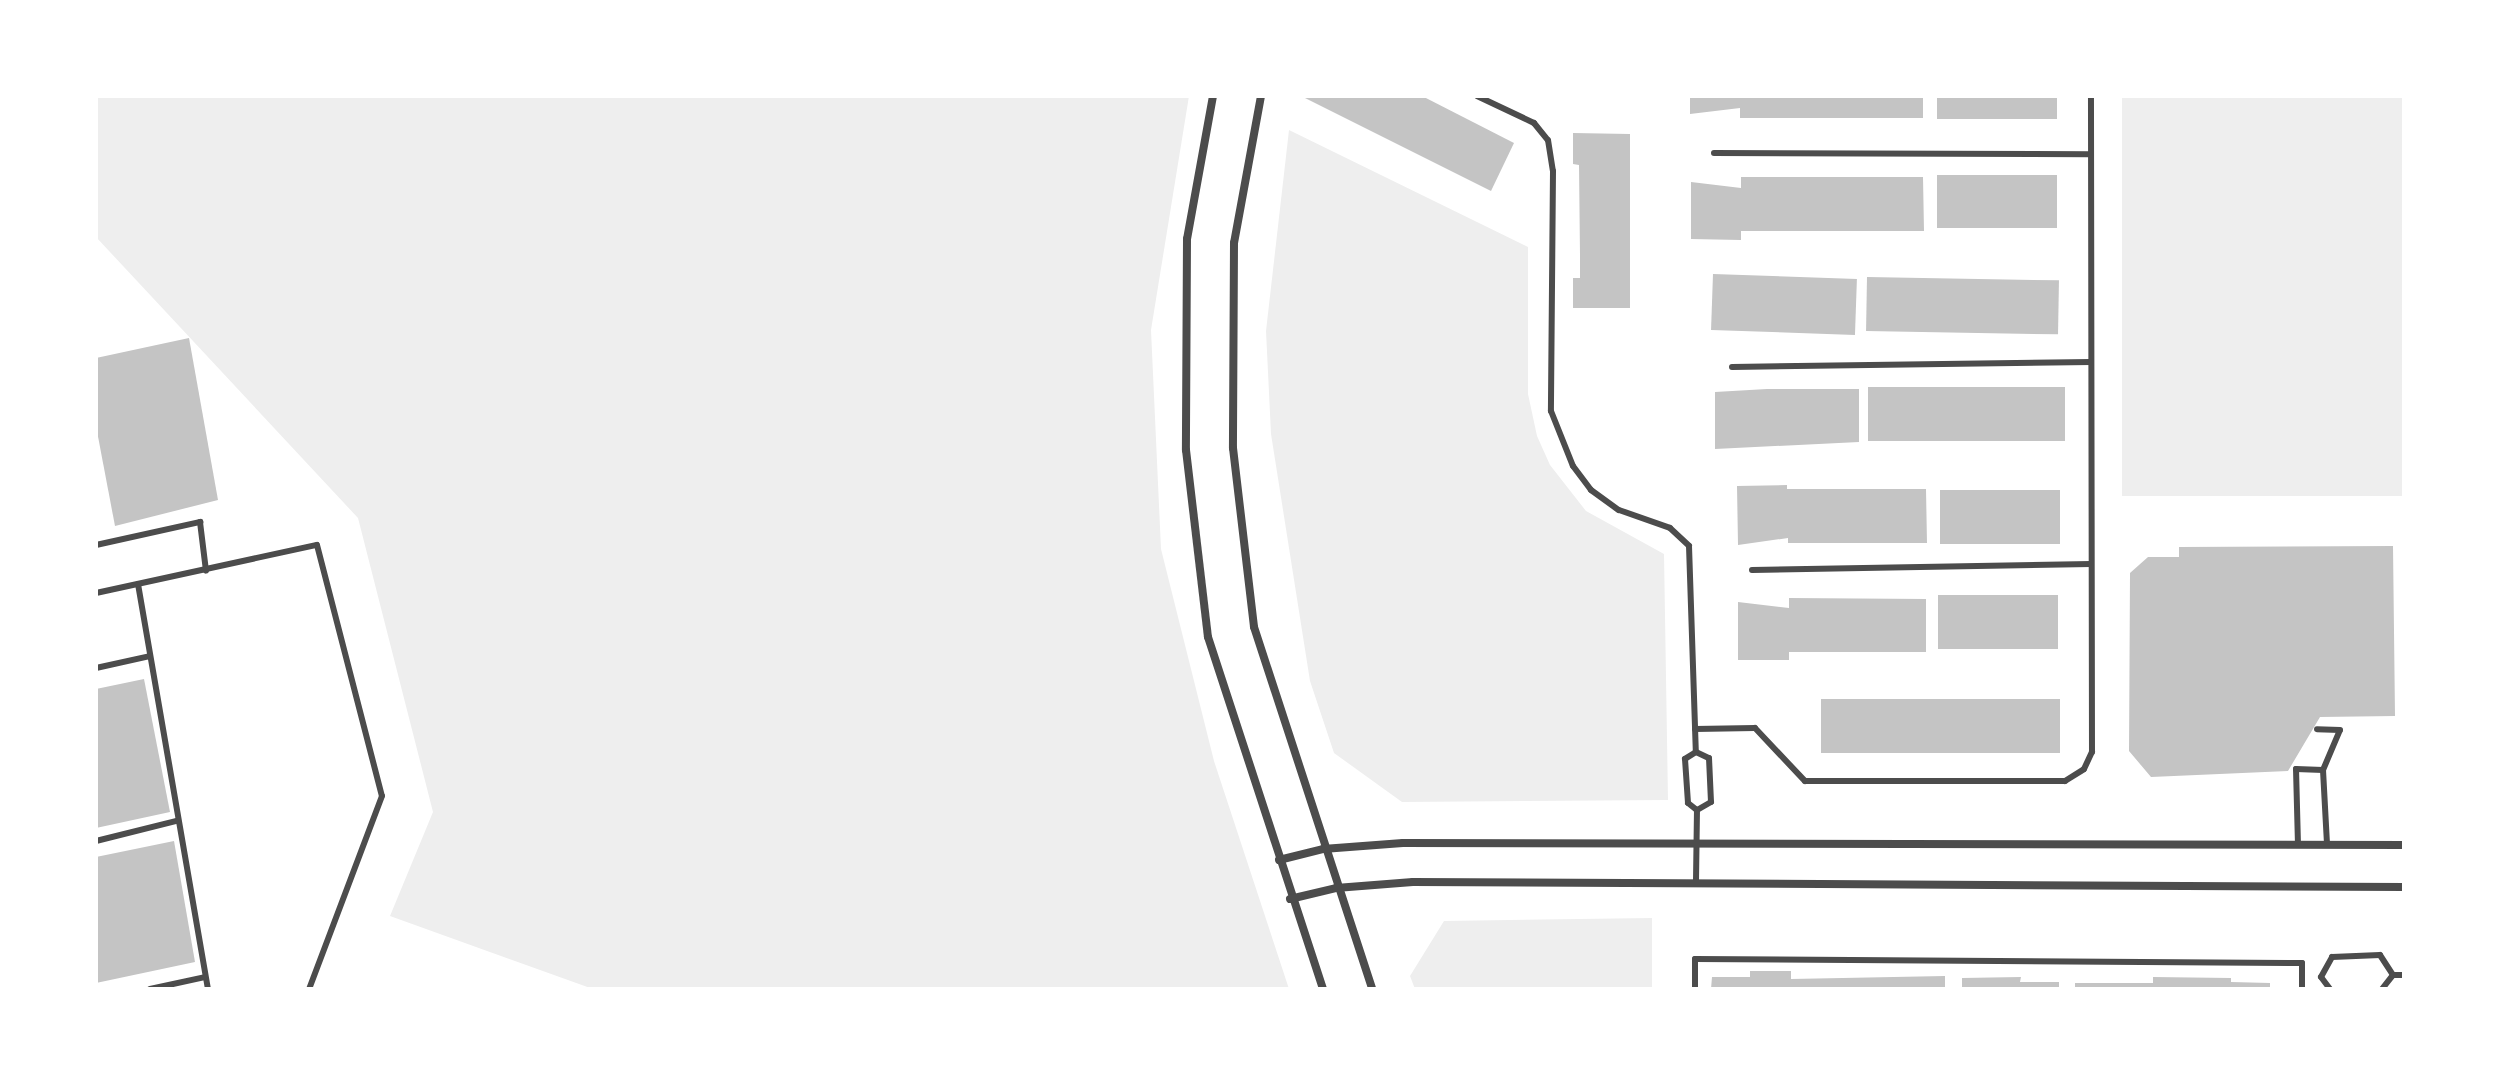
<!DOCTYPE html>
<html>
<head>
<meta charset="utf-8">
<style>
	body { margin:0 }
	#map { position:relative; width:2500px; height:1085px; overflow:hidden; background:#fff; font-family:"Nunito Sans",sans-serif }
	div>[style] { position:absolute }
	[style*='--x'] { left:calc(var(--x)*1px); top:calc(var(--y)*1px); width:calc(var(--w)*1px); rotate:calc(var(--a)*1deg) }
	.green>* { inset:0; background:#eee; transform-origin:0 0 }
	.building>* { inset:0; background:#c4c4c4; transform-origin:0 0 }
	.service>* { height:6px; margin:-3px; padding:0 3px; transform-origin:3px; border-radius:3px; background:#4c4c4c }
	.minor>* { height:8px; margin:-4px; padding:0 4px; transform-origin:4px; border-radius:4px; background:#4c4c4c }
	span { translate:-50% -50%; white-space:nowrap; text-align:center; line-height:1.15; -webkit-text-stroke:8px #fff; paint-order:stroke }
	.frame { position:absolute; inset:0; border:98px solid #fff; pointer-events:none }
</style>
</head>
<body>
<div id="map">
	<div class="green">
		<div style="clip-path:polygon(96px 96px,1189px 96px,1151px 330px,1161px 549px,1214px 761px,1289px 989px,593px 989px,390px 916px,433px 812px,358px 518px,96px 237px)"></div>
		<div style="left:2122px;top:96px;width:282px;height:400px"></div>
		<div style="clip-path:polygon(1289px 130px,1528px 247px,1528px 394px,1537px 436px,1550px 465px,1586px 511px,1664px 554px,1668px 800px,1402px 802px,1334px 753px,1310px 681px,1271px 434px,1266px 331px)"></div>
		<div style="clip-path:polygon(1652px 918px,1652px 989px,1415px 989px,1410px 976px,1444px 921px)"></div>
	</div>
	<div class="building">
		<div style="clip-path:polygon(1301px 96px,1422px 96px,1514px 143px,1491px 191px)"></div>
		<div style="clip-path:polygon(1690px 96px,1923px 96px,1923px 118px,1740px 118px,1740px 108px,1690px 114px)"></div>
		<div style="left:1937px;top:96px;width:120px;height:23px"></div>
		<div style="clip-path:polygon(1573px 133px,1630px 134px,1630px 308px,1573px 308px,1573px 278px,1580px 278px,1580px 256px,1579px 165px,1573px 164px)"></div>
		<div style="left:1937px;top:175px;width:120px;height:53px"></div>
		<div style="clip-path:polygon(1741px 177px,1923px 177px,1924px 231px,1741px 231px,1741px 240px,1691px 239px,1691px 182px,1741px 188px)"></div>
		<div style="left:1713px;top:274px;width:144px;height:56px;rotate:2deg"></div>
		<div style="left:1867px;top:277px;width:192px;height:54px;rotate:1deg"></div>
		<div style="clip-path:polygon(189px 338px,218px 500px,115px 526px,96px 426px,96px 358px)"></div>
		<div style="left:1868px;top:387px;width:197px;height:54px"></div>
		<div style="clip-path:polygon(1767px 389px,1859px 389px,1859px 442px,1715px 449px,1715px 392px)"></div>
		<div style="clip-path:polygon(1787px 485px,1787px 489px,1926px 489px,1927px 543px,1788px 543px,1788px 538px,1738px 545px,1737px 486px)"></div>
		<div style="left:1940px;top:490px;width:120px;height:54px"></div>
		<div style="clip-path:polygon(2393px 546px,2395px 716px,2320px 717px,2288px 771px,2151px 777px,2129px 751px,2130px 573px,2148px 557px,2179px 557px,2179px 547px)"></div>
		<div style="left:1938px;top:595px;width:120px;height:54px"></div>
		<div style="clip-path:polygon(1789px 598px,1926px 599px,1926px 652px,1789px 652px,1789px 660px,1738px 660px,1738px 602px,1789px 608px)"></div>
		<div style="clip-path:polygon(144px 679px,170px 812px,96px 828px,96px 689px)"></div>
		<div style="left:1821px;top:699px;width:239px;height:54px"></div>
		<div style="clip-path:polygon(174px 841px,195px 962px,96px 983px,96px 857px)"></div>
		<div style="clip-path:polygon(1750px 971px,1791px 971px,1791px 979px,1945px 976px,1945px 989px,1711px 989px,1712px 977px,1750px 977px)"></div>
		<div style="clip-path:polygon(2021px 977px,2020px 982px,2059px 982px,2059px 989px,1962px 989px,1962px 978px)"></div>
		<div style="clip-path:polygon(2153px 977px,2231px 978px,2231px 982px,2270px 983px,2270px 989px,2075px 989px,2075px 983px,2153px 983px)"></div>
	</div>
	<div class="service">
		<div style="--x:1477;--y:96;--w:63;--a:25.3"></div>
		<div style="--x:1534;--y:123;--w:22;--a:51"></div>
		<div style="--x:1548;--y:140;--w:31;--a:81"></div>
		<div style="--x:1553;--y:171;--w:240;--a:90.5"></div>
		<div style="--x:1551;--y:411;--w:59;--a:68.2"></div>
		<div style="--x:1573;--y:466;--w:30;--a:53"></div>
		<div style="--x:1591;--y:490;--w:34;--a:36"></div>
		<div style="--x:1619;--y:510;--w:54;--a:19.4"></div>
		<div style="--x:1670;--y:528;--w:26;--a:43"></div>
		<div style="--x:1689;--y:546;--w:206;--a:88.1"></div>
		<div style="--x:1714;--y:153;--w:377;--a:0.2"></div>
		<div style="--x:1732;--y:367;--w:359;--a:-0.8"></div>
		<div style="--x:96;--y:545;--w:107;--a:-12.5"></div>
		<div style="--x:200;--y:522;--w:49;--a:83"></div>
		<div style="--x:1752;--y:570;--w:339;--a:-1"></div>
		<div style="--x:138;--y:584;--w:411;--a:80.2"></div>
		<div style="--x:96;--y:593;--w:226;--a:-12.3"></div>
		<div style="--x:317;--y:545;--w:259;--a:75.5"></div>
		<div style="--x:382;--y:796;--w:206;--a:110.7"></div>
		<div style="--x:96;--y:668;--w:55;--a:-12.5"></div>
		<div style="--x:1695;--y:729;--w:60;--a:-1"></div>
		<div style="--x:1755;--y:728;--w:73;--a:46.7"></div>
		<div style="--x:1805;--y:781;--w:260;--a:0"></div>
		<div style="--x:2065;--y:781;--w:22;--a:-32"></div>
		<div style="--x:2084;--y:769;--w:19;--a:-65"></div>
		<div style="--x:2092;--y:752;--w:656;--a:-90.09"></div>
		<div style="--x:1696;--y:752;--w:14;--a:25"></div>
		<div style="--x:1709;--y:758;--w:44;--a:87.4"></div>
		<div style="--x:1711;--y:802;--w:16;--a:150"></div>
		<div style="--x:1696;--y:752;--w:13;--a:148"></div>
		<div style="--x:1685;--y:759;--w:44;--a:86.1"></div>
		<div style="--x:1688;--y:803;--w:11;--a:38"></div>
		<div style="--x:2323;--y:770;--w:75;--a:86.9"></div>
		<div style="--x:96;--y:841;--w:82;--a:-14"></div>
		<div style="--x:2298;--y:845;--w:76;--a:-91.5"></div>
		<div style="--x:2296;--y:769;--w:27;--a:2"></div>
		<div style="--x:2323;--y:770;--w:43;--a:-67"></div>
		<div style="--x:2340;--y:730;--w:23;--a:-178"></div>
		<div style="--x:1696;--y:881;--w:71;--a:-89.2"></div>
		<div style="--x:2321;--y:977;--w:23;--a:-61"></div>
		<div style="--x:2332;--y:957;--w:48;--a:-2.4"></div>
		<div style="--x:2380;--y:955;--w:24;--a:57"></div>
		<div style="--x:2321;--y:977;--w:15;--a:53"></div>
		<div style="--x:150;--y:989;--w:56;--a:-12.3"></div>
		<div style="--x:1695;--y:989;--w:30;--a:-90"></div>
		<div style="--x:1695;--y:959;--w:607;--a:0.38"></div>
		<div style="--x:2302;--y:963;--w:26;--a:90"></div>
		<div style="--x:2382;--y:989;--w:18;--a:-52"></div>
		<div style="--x:2393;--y:975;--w:11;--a:0"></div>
	</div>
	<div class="minor">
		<div style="--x:1213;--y:96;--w:145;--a:100.3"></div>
		<div style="--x:1187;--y:239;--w:211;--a:90.3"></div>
		<div style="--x:1186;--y:450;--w:188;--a:83.3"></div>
		<div style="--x:1208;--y:637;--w:370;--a:71.9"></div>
		<div style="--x:1261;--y:96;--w:149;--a:100.4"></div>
		<div style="--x:1234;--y:243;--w:205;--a:90.3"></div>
		<div style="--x:1233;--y:448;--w:180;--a:83.3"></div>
		<div style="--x:1254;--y:627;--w:381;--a:71.9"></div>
		<div style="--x:1279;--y:860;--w:45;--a:-14"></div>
		<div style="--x:1323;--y:849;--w:80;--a:-4.3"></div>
		<div style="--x:1403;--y:843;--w:1001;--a:0.11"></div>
		<div style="--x:1290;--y:899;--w:47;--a:-13.4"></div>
		<div style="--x:1336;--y:888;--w:77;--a:-4.5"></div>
		<div style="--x:1413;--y:882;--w:991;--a:0.29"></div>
	</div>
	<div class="frame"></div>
</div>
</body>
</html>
